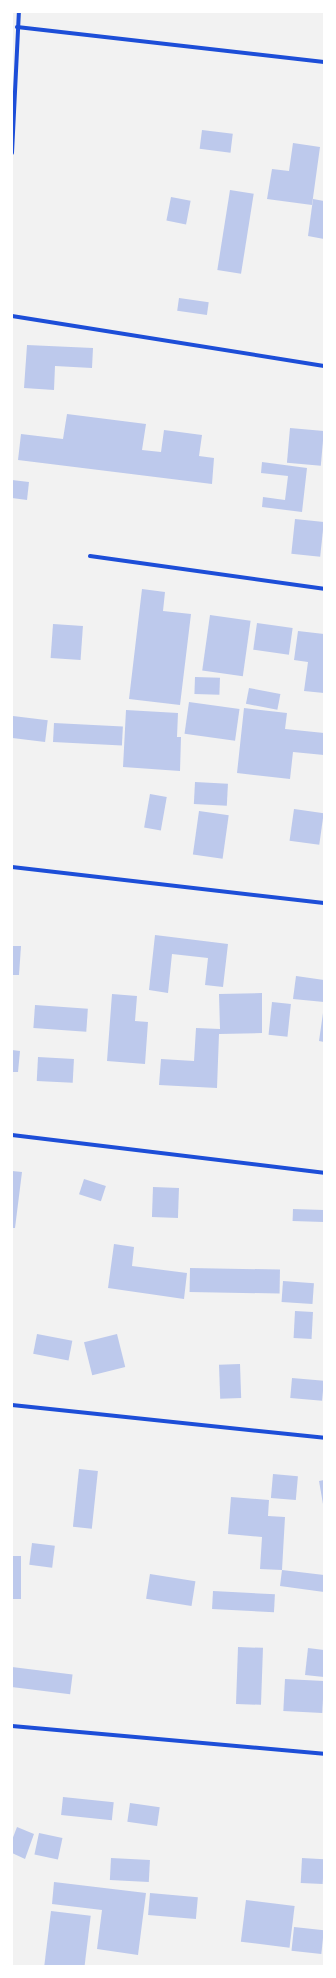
<!DOCTYPE html>
<html>
<head>
<meta charset="utf-8">
<style>
	body { margin:0 }
	#map { position:relative; width:336px; height:1978px; overflow:hidden; background:#f2f2f2; font-family:"Golos Text",sans-serif }
	div>[style] { position:absolute }
	[style*='--x'] { left:calc(var(--x)*1px); top:calc(var(--y)*1px); width:calc(var(--w)*1px); rotate:calc(var(--a)*1deg) }
	.building>* { inset:0; background:#bdc9ec; transform-origin:0 0 }
	.minor>* { height:4px; margin:-2px; padding:0 2px; transform-origin:2px; border-radius:2px; background:#1d4ed8 }
	span { translate:-50% -50%; white-space:nowrap; text-align:center; line-height:1.15; -webkit-text-stroke:4px #fff; paint-order:stroke }
	.frame { position:absolute; inset:0; border:13px solid #fff; pointer-events:none }
</style>
</head>
<body>
<div id="map">
	<div class="building">
		<div style="left:202px;top:130px;width:31px;height:19px;rotate:7deg"></div>
		<div style="clip-path:polygon(293px 143px,320px 147px,312px 205px,267px 199px,272px 169px,289px 171px)"></div>
		<div style="left:230px;top:190px;width:24px;height:81px;rotate:9deg"></div>
		<div style="left:171px;top:197px;width:20px;height:24px;rotate:11deg"></div>
		<div style="clip-path:polygon(313px 199px,324px 201px,324px 239px,308px 236px)"></div>
		<div style="left:179px;top:298px;width:30px;height:13px;rotate:8deg"></div>
		<div style="clip-path:polygon(27px 345px,93px 348px,92px 368px,55px 366px,54px 390px,24px 388px)"></div>
		<div style="clip-path:polygon(67px 414px,146px 424px,142px 450px,161px 452px,164px 430px,202px 435px,199px 456px,214px 458px,212px 484px,18px 460px,21px 434px,63px 439px)"></div>
		<div style="left:290px;top:428px;width:34px;height:35px;rotate:5deg"></div>
		<div style="clip-path:polygon(262px 462px,307px 468px,302px 512px,262px 507px,263px 497px,285px 500px,288px 476px,261px 473px)"></div>
		<div style="clip-path:polygon(12px 480px,29px 482px,27px 500px,12px 498px)"></div>
		<div style="left:295px;top:519px;width:29px;height:35px;rotate:6deg"></div>
		<div style="clip-path:polygon(142px 589px,165px 592px,163px 611px,191px 614px,180px 705px,129px 699px)"></div>
		<div style="left:210px;top:615px;width:41px;height:56px;rotate:8deg"></div>
		<div style="left:257px;top:623px;width:36px;height:27px;rotate:8deg"></div>
		<div style="left:53px;top:624px;width:30px;height:34px;rotate:4deg"></div>
		<div style="clip-path:polygon(298px 631px,324px 634px,324px 693px,304px 691px,308px 662px,294px 660px)"></div>
		<div style="left:195px;top:677px;width:25px;height:17px;rotate:2deg"></div>
		<div style="left:249px;top:688px;width:32px;height:16px;rotate:11deg"></div>
		<div style="left:189px;top:702px;width:51px;height:32px;rotate:8deg"></div>
		<div style="clip-path:polygon(244px 708px,287px 713px,285px 729px,324px 733px,324px 755px,293px 752px,290px 779px,237px 773px)"></div>
		<div style="clip-path:polygon(126px 710px,178px 713px,177px 737px,181px 737px,180px 771px,123px 767px)"></div>
		<div style="left:13px;top:716px;width:35px;height:22px;rotate:7deg"></div>
		<div style="left:54px;top:723px;width:69px;height:19px;rotate:3deg"></div>
		<div style="left:195px;top:782px;width:33px;height:22px;rotate:3deg"></div>
		<div style="left:150px;top:794px;width:17px;height:34px;rotate:10deg"></div>
		<div style="left:294px;top:809px;width:30px;height:32px;rotate:8deg"></div>
		<div style="left:199px;top:811px;width:30px;height:44px;rotate:8deg"></div>
		<div style="clip-path:polygon(155px 935px,228px 944px,223px 987px,205px 985px,208px 958px,172px 954px,168px 993px,149px 990px)"></div>
		<div style="clip-path:polygon(12px 946px,21px 946px,19px 975px,12px 975px)"></div>
		<div style="clip-path:polygon(296px 976px,324px 980px,324px 1002px,293px 999px)"></div>
		<div style="clip-path:polygon(262px 993px,262px 1033px,219px 1034px,217px 1088px,159px 1085px,161px 1059px,194px 1061px,196px 1028px,220px 1029px,219px 994px)"></div>
		<div style="clip-path:polygon(112px 994px,137px 996px,135px 1021px,148px 1022px,145px 1064px,107px 1061px)"></div>
		<div style="left:272px;top:1002px;width:19px;height:33px;rotate:6deg"></div>
		<div style="left:35px;top:1005px;width:53px;height:23px;rotate:4deg"></div>
		<div style="clip-path:polygon(324px 1006px,324px 1042px,319px 1041px)"></div>
		<div style="clip-path:polygon(12px 1050px,20px 1051px,18px 1072px,12px 1072px)"></div>
		<div style="left:38px;top:1057px;width:36px;height:24px;rotate:3deg"></div>
		<div style="clip-path:polygon(12px 1171px,22px 1172px,15px 1228px,12px 1228px)"></div>
		<div style="left:84px;top:1179px;width:23px;height:16px;rotate:18deg"></div>
		<div style="left:153px;top:1187px;width:26px;height:30px;rotate:2deg"></div>
		<div style="left:293px;top:1209px;width:31px;height:12px;rotate:2deg"></div>
		<div style="clip-path:polygon(114px 1244px,134px 1247px,132px 1266px,187px 1273px,184px 1299px,108px 1288px)"></div>
		<div style="left:190px;top:1268px;width:90px;height:24px;rotate:1deg"></div>
		<div style="left:283px;top:1281px;width:31px;height:21px;rotate:4deg"></div>
		<div style="left:295px;top:1311px;width:18px;height:27px;rotate:3deg"></div>
		<div style="left:37px;top:1334px;width:36px;height:20px;rotate:11deg"></div>
		<div style="left:117px;top:1334px;width:34px;height:34px;rotate:76deg"></div>
		<div style="left:240px;top:1364px;width:34px;height:21px;rotate:88deg"></div>
		<div style="left:292px;top:1378px;width:32px;height:20px;rotate:5deg"></div>
		<div style="left:79px;top:1469px;width:19px;height:58px;rotate:6deg"></div>
		<div style="left:273px;top:1474px;width:25px;height:24px;rotate:5deg"></div>
		<div style="clip-path:polygon(324px 1480px,324px 1504px,323px 1504px,319px 1481px)"></div>
		<div style="clip-path:polygon(231px 1497px,269px 1500px,268px 1516px,285px 1517px,282px 1570px,324px 1575px,324px 1592px,280px 1586px,282px 1570px,260px 1569px,262px 1537px,228px 1534px)"></div>
		<div style="left:32px;top:1543px;width:23px;height:22px;rotate:7deg"></div>
		<div style="left:12px;top:1556px;width:9px;height:43px"></div>
		<div style="left:150px;top:1574px;width:46px;height:25px;rotate:9deg"></div>
		<div style="left:213px;top:1591px;width:62px;height:18px;rotate:3deg"></div>
		<div style="left:238px;top:1647px;width:25px;height:57px;rotate:2deg"></div>
		<div style="clip-path:polygon(308px 1648px,324px 1650px,324px 1677px,305px 1675px)"></div>
		<div style="left:12px;top:1667px;width:61px;height:20px;rotate:7deg"></div>
		<div style="left:285px;top:1679px;width:39px;height:32px;rotate:3deg"></div>
		<div style="left:63px;top:1797px;width:51px;height:18px;rotate:6deg"></div>
		<div style="left:130px;top:1803px;width:30px;height:19px;rotate:8deg"></div>
		<div style="clip-path:polygon(17px 1827px,34px 1834px,25px 1859px,12px 1853px,12px 1840px)"></div>
		<div style="left:39px;top:1833px;width:24px;height:22px;rotate:12deg"></div>
		<div style="left:111px;top:1858px;width:39px;height:22px;rotate:3deg"></div>
		<div style="left:302px;top:1858px;width:22px;height:25px;rotate:3deg"></div>
		<div style="clip-path:polygon(54px 1882px,146px 1893px,138px 1955px,97px 1949px,102px 1910px,52px 1904px)"></div>
		<div style="left:150px;top:1893px;width:48px;height:22px;rotate:5deg"></div>
		<div style="left:246px;top:1900px;width:49px;height:42px;rotate:7deg"></div>
		<div style="left:51px;top:1911px;width:40px;height:55px;rotate:7deg"></div>
		<div style="left:294px;top:1927px;width:30px;height:24px;rotate:6deg"></div>
	</div>
	<div class="minor">
		<div style="--x:17;--y:27;--w:309;--a:6.5"></div>
		<div style="--x:12;--y:153;--w:141;--a:-87.2"></div>
		<div style="--x:12;--y:316;--w:316;--a:9.1"></div>
		<div style="--x:90;--y:556;--w:236;--a:8"></div>
		<div style="--x:12;--y:867;--w:314;--a:6.6"></div>
		<div style="--x:12;--y:1135;--w:314;--a:6.9"></div>
		<div style="--x:12;--y:1405;--w:314;--a:6"></div>
		<div style="--x:12;--y:1726;--w:313;--a:5.1"></div>
	</div>
	<div class="frame"></div>
</div>
</body>
</html>
